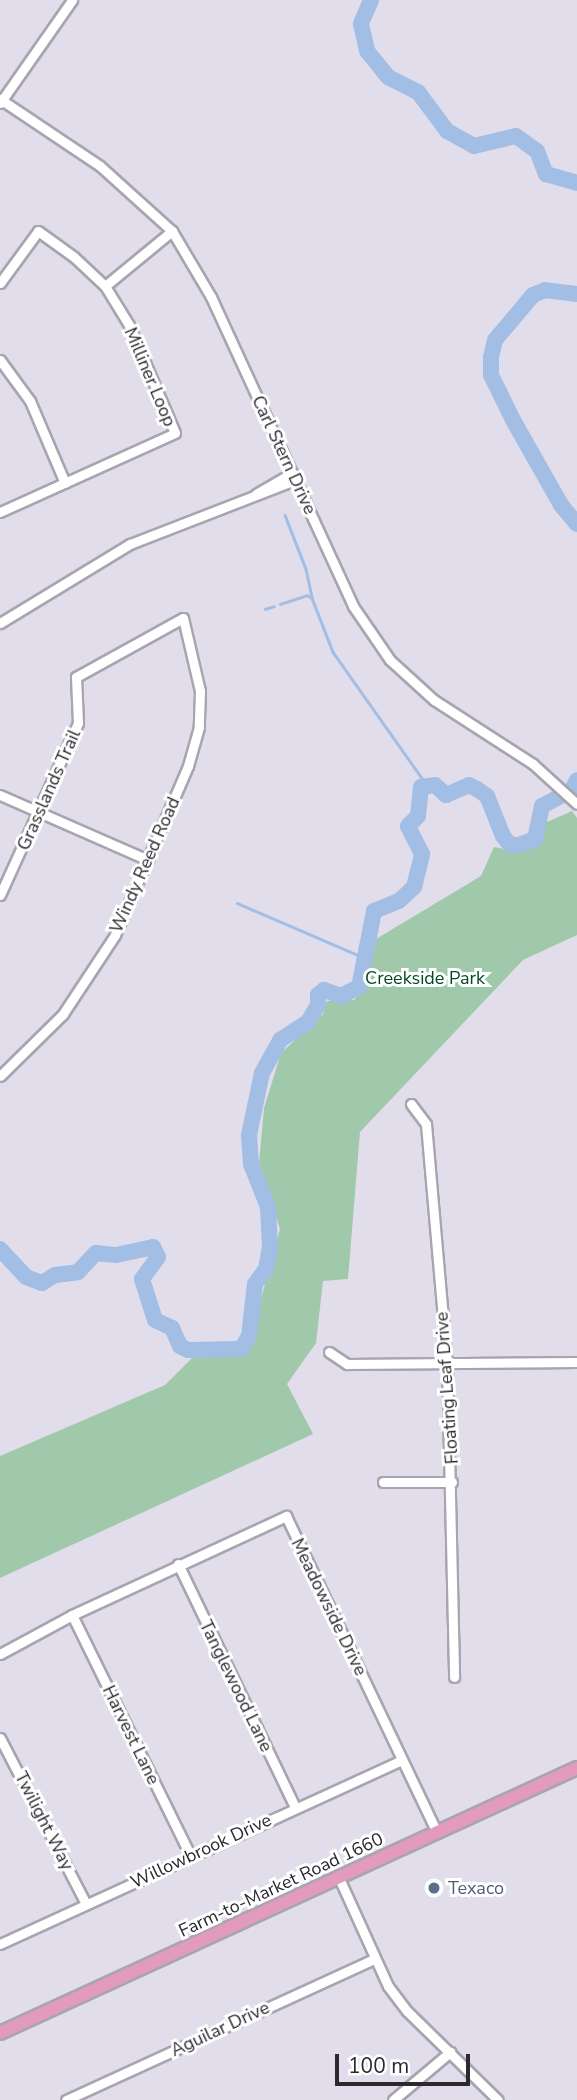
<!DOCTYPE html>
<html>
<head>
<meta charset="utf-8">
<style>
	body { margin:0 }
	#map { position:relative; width:577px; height:2100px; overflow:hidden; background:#e2ddeb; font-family:"Nunito Sans",sans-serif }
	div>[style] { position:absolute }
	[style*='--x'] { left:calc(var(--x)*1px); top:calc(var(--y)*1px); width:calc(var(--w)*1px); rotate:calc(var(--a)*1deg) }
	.green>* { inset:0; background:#a0c9ab }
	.stream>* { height:2.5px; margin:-1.25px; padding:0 1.25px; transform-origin:1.25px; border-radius:1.25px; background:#a2bee4 }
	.river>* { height:16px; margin:-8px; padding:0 8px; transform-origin:8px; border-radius:8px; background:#a2bee4 }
	.roads { filter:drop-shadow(2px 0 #a8a4b1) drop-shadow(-2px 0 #a8a4b1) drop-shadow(0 2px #a8a4b1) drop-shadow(0 -2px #a8a4b1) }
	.minor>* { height:9px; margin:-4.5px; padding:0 4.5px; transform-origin:4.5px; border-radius:4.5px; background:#fff }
	.major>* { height:12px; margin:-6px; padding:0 6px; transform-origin:6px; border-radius:6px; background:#e29bbd }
	.dots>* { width:19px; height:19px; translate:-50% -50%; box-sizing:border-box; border:4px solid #fff; border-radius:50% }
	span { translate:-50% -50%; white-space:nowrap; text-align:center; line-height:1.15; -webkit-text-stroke:6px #fff; paint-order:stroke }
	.street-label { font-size:18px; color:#2b292e }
	.park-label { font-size:18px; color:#004b25 }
	.service-label { font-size:18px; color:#4e5e75 }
	.left { translate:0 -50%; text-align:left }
	.scale { position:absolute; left:335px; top:2054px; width:135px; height:32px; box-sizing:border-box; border:4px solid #2b292e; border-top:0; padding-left:9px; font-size:21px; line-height:24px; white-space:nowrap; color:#2b292e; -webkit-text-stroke:5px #fff; paint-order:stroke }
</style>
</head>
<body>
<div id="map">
	<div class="green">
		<div style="clip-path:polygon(572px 811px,577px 818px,577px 935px,523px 960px,360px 1132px,348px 1279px,323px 1281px,316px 1343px,287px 1384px,313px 1434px,0 1578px,0 1456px,165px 1385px,193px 1357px,246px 1354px,280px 1229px,259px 1163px,264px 1108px,281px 1053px,323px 1014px,327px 1001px,354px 1000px,366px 986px,376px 939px,481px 876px,494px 847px,514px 851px,536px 844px,540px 825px)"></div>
	</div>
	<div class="stream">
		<div style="--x:285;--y:515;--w:58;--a:68.7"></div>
		<div style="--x:306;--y:569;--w:30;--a:78"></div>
		<div style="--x:280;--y:604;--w:28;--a:-18"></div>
		<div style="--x:307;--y:595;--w:6;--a:31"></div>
		<div style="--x:312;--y:598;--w:58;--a:68.7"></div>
		<div style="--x:333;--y:652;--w:161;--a:54.8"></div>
		<div style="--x:265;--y:609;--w:9;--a:-18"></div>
		<div style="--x:237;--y:903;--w:139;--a:23.3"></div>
	</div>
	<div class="river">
		<div style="--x:371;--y:0;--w:26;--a:113"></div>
		<div style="--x:361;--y:24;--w:28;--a:77"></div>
		<div style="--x:367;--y:51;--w:33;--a:51"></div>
		<div style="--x:388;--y:77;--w:34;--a:27"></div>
		<div style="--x:418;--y:92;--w:49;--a:53.4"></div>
		<div style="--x:447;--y:131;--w:31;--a:29"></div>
		<div style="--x:474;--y:146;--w:43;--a:-13.4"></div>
		<div style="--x:516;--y:136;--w:26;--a:36"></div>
		<div style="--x:537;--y:151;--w:25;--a:69"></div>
		<div style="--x:546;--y:174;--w:32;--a:16"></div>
		<div style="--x:577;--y:294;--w:32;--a:-173"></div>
		<div style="--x:545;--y:290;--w:13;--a:157"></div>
		<div style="--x:533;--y:295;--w:59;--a:130.2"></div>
		<div style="--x:495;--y:340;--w:18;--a:103"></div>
		<div style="--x:491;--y:358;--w:17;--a:90"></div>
		<div style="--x:491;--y:375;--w:50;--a:63.9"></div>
		<div style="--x:513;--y:420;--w:98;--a:60.5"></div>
		<div style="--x:561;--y:505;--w:25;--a:50"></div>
		<div style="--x:0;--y:1249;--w:38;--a:47"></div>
		<div style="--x:26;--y:1277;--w:17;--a:21"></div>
		<div style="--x:42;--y:1283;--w:15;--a:-32"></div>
		<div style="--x:55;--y:1275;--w:23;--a:-7"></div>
		<div style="--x:78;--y:1272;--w:26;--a:-47"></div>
		<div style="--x:96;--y:1253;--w:20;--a:6"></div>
		<div style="--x:116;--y:1255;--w:38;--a:-12"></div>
		<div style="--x:153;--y:1247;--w:11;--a:63"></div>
		<div style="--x:158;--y:1257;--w:27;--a:126"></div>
		<div style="--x:142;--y:1279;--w:43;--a:72.4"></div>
		<div style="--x:155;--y:1320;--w:19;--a:25"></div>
		<div style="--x:172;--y:1328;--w:20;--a:66"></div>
		<div style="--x:180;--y:1346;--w:9;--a:27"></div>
		<div style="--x:188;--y:1350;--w:53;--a:-1.1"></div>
		<div style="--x:241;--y:1349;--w:15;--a:-58"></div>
		<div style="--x:249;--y:1336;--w:52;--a:-83.4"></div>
		<div style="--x:255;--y:1284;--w:19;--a:-54"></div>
		<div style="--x:266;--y:1269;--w:22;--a:-80"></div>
		<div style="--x:270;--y:1247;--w:40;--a:-92.9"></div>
		<div style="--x:268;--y:1207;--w:46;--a:-111.6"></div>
		<div style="--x:251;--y:1164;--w:29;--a:-94"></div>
		<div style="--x:249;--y:1135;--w:63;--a:-78.2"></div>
		<div style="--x:262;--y:1073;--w:38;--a:-61"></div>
		<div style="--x:280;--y:1040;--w:33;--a:-33"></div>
		<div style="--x:308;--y:1022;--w:20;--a:-60"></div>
		<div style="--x:318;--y:1005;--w:10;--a:-90"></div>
		<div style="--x:318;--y:995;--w:8;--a:-40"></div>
		<div style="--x:324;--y:990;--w:18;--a:19"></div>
		<div style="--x:341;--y:996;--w:20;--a:-27"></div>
		<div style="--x:359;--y:987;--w:77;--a:-78.8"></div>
		<div style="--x:374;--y:911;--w:27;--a:-22"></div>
		<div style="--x:399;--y:901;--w:21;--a:-43"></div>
		<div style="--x:414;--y:887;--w:34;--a:-76"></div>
		<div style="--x:422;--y:854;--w:31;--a:-117"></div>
		<div style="--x:408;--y:826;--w:14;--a:-45"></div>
		<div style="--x:418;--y:816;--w:29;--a:-84"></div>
		<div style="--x:421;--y:787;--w:14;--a:-8"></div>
		<div style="--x:435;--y:785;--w:15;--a:42"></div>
		<div style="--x:446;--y:795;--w:25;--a:-23"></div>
		<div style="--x:469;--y:785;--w:9;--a:27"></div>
		<div style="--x:477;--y:789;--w:12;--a:35"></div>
		<div style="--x:487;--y:796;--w:43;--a:68.2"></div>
		<div style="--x:503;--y:836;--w:11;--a:52"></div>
		<div style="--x:510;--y:845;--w:9;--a:0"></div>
		<div style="--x:519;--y:845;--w:17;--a:-21"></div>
		<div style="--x:535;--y:839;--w:34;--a:-78"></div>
		<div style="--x:542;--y:806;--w:34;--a:-28"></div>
		<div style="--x:572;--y:790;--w:11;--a:-63"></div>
	</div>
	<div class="roads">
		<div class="minor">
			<div style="--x:0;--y:99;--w:120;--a:33.8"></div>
			<div style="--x:100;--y:166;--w:97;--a:42.1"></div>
			<div style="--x:172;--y:231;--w:77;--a:59.4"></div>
			<div style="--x:211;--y:297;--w:340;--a:65.3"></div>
			<div style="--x:353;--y:606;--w:65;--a:55.6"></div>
			<div style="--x:390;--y:660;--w:59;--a:42.3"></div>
			<div style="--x:434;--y:700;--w:118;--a:32.9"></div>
			<div style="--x:533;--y:764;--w:59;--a:42.3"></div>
			<div style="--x:0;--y:103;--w:126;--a:-55"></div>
			<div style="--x:0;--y:283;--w:64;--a:-53.8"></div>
			<div style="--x:38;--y:231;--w:44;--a:35.8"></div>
			<div style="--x:74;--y:257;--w:42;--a:43.1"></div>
			<div style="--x:105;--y:286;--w:46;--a:58.4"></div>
			<div style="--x:129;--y:325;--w:117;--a:66.9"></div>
			<div style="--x:175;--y:433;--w:192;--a:155.7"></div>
			<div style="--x:105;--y:286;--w:87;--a:-39.4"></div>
			<div style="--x:0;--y:360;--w:51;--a:53.8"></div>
			<div style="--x:30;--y:401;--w:89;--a:66.9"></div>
			<div style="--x:256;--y:494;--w:42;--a:-30.3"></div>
			<div style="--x:0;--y:623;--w:152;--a:-31.3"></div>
			<div style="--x:130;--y:544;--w:177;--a:-21.2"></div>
			<div style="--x:0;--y:795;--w:162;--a:23.7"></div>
			<div style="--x:0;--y:895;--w:189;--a:-65.6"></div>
			<div style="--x:78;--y:723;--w:46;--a:-92.5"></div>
			<div style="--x:76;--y:677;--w:122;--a:-28.9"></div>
			<div style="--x:183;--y:618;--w:75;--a:76.9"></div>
			<div style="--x:200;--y:691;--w:36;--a:92"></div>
			<div style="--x:199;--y:727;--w:41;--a:105.8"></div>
			<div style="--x:188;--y:766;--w:184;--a:113.4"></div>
			<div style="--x:115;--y:935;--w:95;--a:123.4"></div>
			<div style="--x:63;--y:1014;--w:88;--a:135.5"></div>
			<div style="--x:411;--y:1104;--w:25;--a:53"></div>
			<div style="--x:426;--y:1124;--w:240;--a:85"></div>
			<div style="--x:447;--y:1363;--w:314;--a:88.7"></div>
			<div style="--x:329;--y:1352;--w:22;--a:34"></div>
			<div style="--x:347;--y:1364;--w:230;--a:-0.5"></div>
			<div style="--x:383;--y:1482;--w:69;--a:0"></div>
			<div style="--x:178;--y:1564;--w:270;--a:64.3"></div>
			<div style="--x:72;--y:1615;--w:267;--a:63.8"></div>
			<div style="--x:0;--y:1654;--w:82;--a:-28.4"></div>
			<div style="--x:72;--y:1615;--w:236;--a:-24.8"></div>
			<div style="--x:286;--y:1516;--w:350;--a:64.5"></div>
			<div style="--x:0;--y:1738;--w:187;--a:62.6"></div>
			<div style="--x:339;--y:1878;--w:119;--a:65.6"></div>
			<div style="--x:388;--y:1986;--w:31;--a:53"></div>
			<div style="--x:407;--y:2011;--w:127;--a:44.4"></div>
			<div style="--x:0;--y:1944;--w:442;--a:-24.6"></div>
			<div style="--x:66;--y:2100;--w:339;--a:-24.6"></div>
			<div style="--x:393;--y:2100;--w:75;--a:-40.1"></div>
		</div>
		<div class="major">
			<div style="--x:0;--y:2033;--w:635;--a:-24.67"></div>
		</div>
	</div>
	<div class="dots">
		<div style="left:434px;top:1888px;background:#5c6f8a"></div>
	</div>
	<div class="street-label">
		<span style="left:150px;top:377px;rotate:67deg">Milliner Loop</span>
		<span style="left:284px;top:455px;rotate:65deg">Carl Stern Drive</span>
		<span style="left:49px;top:790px;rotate:-66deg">Grasslands Trail</span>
		<span style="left:145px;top:865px;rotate:-66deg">Windy Reed Road</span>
		<span style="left:447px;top:1388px;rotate:-94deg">Floating Leaf Drive</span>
		<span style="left:329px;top:1607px;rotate:64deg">Meadowside Drive</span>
		<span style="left:236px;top:1686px;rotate:64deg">Tanglewood Lane</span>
		<span style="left:131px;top:1735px;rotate:64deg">Harvest Lane</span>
		<span style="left:44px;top:1821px;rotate:63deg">Twilight Way</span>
		<span style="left:201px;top:1851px;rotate:-25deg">Willowbrook Drive</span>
		<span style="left:281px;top:1885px;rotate:-25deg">Farm-to-Market Road 1660</span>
		<span style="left:220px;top:2029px;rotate:-25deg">Aguilar Drive</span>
	</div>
	<div class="park-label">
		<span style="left:425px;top:978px">Creekside Park</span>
	</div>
	<div class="service-label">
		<span class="left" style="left:448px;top:1888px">Texaco</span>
	</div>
	<div class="scale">100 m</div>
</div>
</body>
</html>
